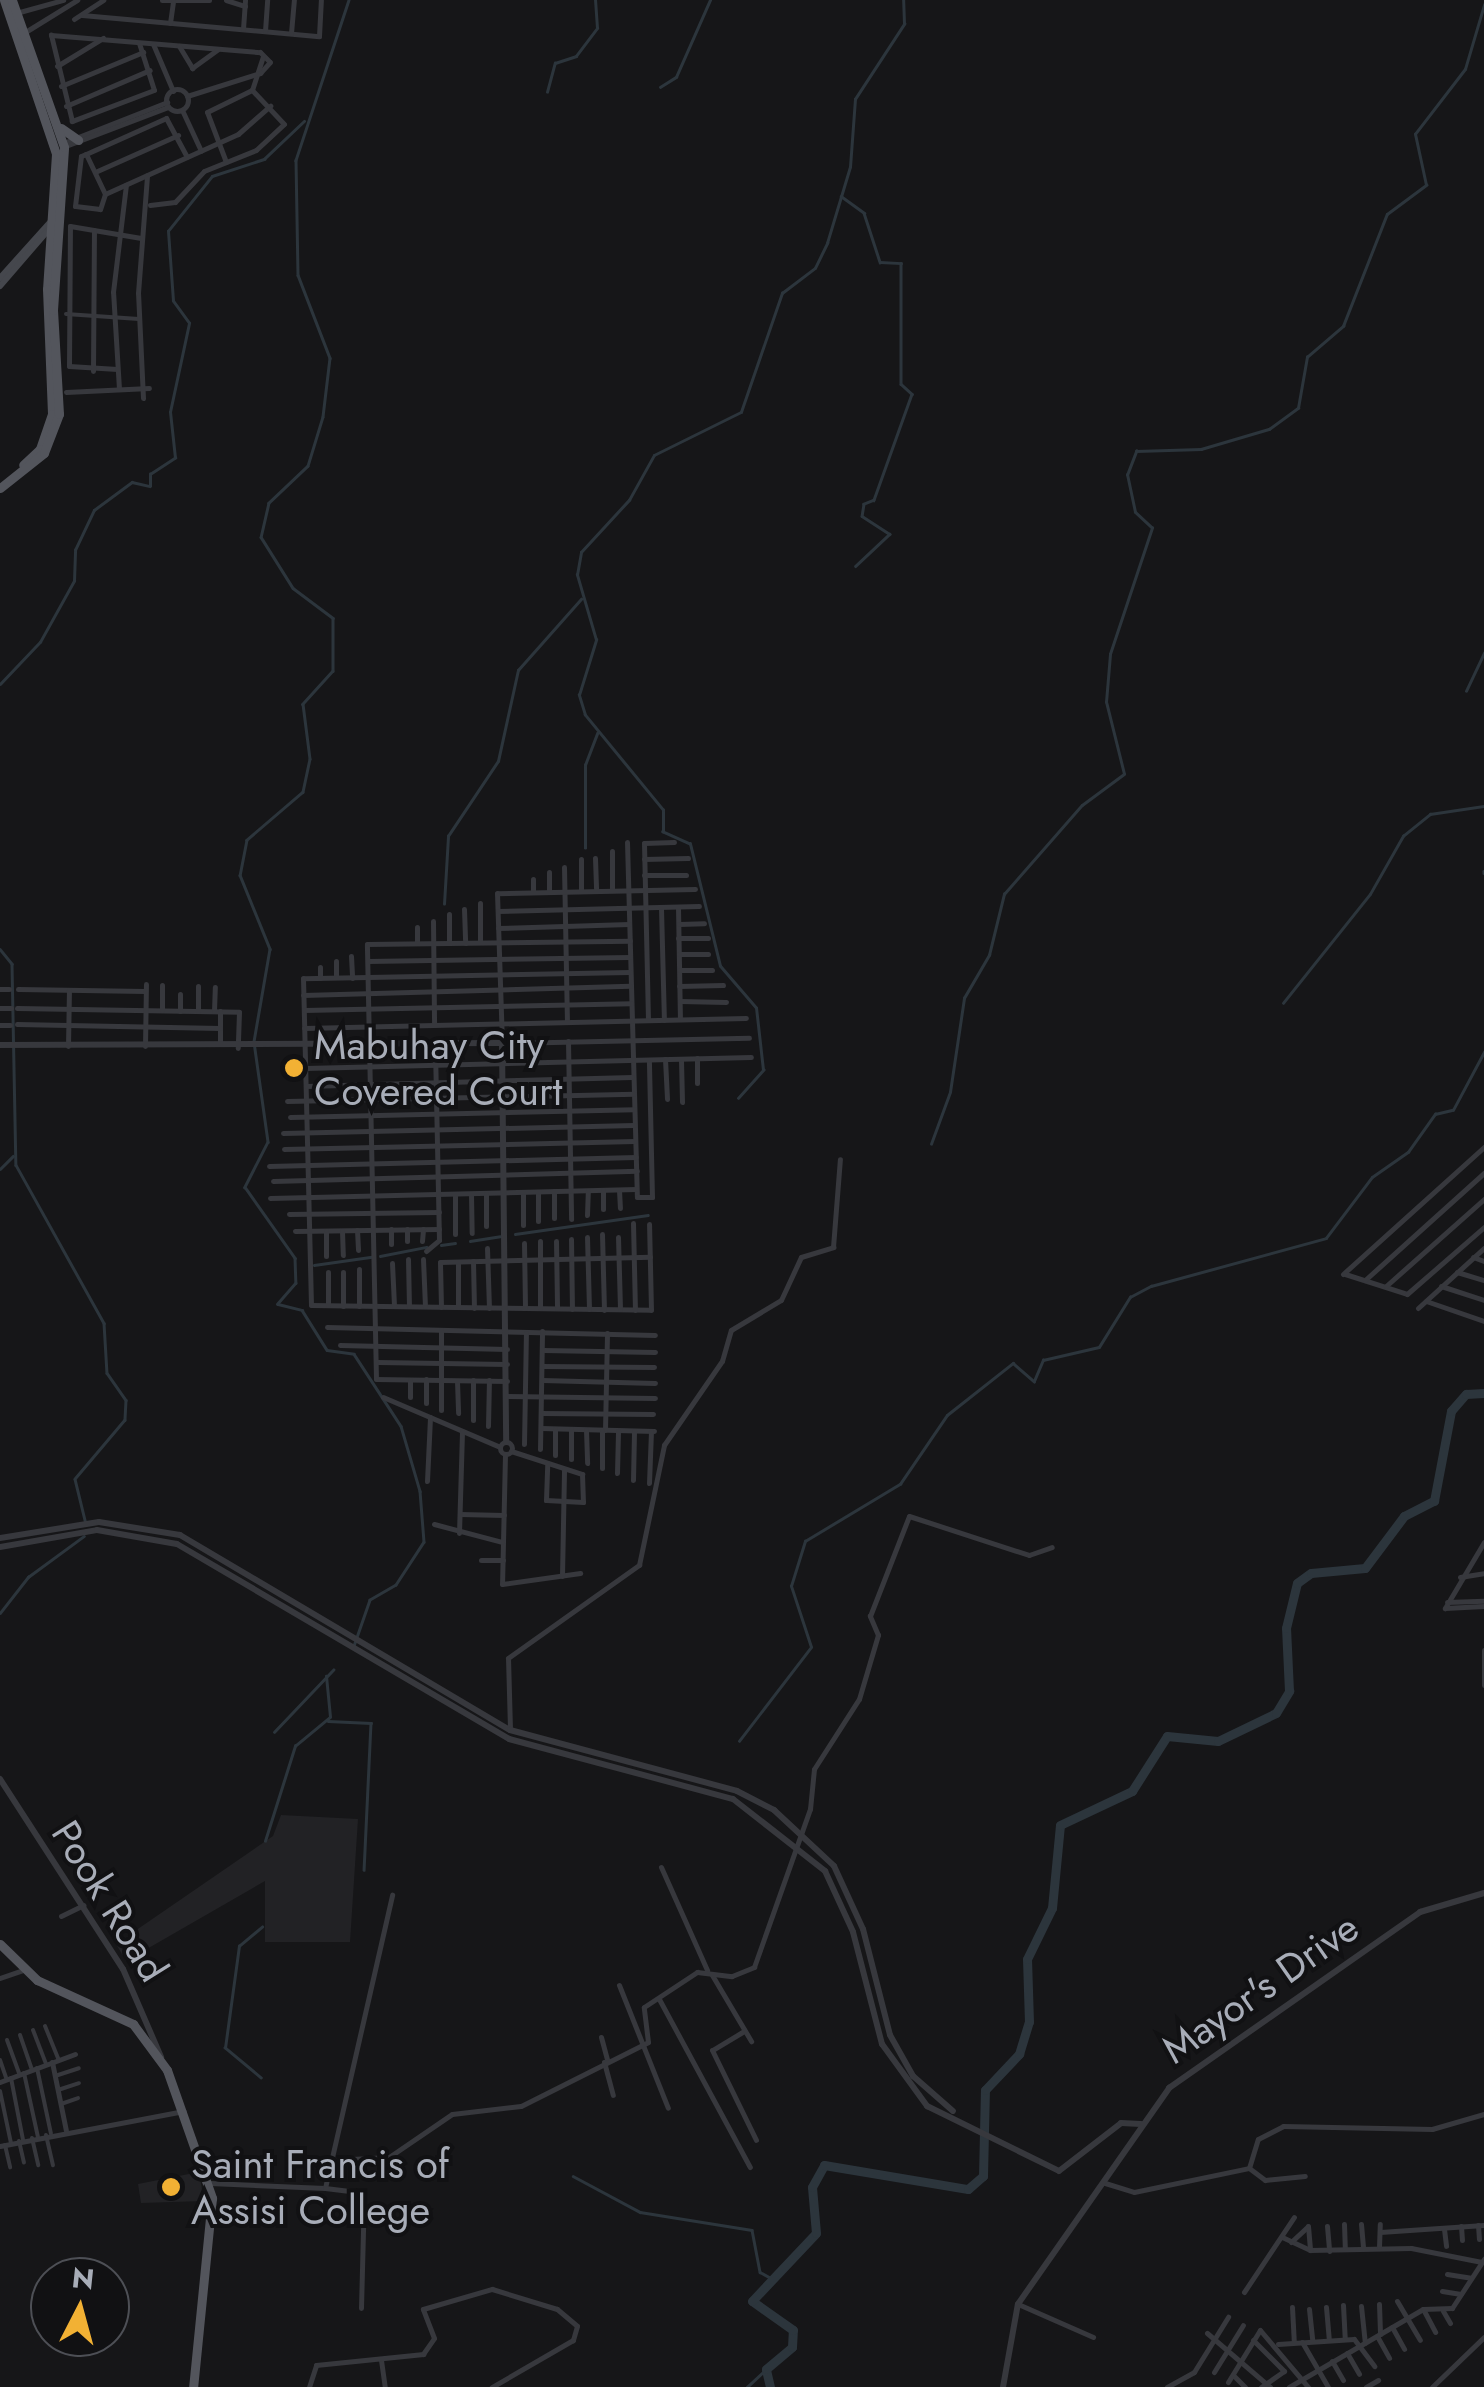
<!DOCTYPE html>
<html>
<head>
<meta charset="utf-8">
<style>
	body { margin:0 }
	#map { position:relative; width:1484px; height:2387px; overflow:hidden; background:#161618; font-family:Jost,sans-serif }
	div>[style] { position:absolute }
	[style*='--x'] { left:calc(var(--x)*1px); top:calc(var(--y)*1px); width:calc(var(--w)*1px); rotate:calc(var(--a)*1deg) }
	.built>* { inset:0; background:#222225 }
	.stream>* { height:2.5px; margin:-1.25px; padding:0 1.25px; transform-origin:1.25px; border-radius:1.25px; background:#2c353c }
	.river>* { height:9px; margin:-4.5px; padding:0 4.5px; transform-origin:4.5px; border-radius:4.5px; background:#2c353c }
	.pedestrian>* { height:4px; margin:-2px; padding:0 2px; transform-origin:2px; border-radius:2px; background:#37383d }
	.minor>* { height:5px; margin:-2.5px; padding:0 2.5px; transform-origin:2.5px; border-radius:2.5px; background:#37383d }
	.minor>.ring { margin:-2.5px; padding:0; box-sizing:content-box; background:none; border:5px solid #37383d; border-radius:50% }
	.tertiary>* { height:6px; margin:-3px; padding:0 3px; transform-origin:3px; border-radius:3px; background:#37383d }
	.secondary>* { height:6px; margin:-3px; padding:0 3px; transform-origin:3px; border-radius:3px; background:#45474d }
	.primary>* { height:9px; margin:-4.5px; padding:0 4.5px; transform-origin:4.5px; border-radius:4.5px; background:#53555c }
	.dots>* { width:28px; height:28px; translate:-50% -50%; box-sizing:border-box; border:5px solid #111113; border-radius:50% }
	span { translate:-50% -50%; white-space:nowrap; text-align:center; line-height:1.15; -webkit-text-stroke:8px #111113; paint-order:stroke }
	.poi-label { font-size:40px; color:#a8adb8 }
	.left { translate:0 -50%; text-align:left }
	.street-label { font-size:40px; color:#a8adb8 }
	.north { position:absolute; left:30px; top:2257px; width:100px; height:100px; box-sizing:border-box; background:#111113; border:2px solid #4d4f55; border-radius:50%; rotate:6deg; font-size:28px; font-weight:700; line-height:40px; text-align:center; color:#a8adb8 }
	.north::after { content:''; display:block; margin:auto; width:35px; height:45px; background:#f2b134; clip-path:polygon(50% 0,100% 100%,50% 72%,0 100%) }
</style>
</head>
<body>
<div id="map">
	<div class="built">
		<div style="clip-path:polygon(281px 1815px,358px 1819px,350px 1942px,265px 1942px,265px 1881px,126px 1961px,116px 1944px,273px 1836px)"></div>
		<div style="clip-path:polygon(199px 2172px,204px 2201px,141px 2203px,138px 2184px)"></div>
	</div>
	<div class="stream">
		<div style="--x:349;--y:0;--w:169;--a:108.3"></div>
		<div style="--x:296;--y:160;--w:115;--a:89"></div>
		<div style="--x:298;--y:275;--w:89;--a:68.9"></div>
		<div style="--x:330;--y:358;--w:59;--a:96.8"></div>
		<div style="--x:323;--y:417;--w:51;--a:107"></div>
		<div style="--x:308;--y:466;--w:54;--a:136.5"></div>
		<div style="--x:269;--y:503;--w:35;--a:103"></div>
		<div style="--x:261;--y:537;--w:60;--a:57.9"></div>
		<div style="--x:293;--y:588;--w:50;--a:36.9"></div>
		<div style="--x:333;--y:618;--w:53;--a:90"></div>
		<div style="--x:333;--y:671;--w:45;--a:132.3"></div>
		<div style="--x:303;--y:704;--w:55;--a:82.7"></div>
		<div style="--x:310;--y:759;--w:34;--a:102"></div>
		<div style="--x:303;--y:792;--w:74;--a:139.4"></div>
		<div style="--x:247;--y:840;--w:36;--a:101"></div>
		<div style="--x:240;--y:875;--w:80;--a:67.9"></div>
		<div style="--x:270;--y:949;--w:94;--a:99.8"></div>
		<div style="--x:254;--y:1042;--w:101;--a:82"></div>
		<div style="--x:268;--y:1142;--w:51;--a:117.1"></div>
		<div style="--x:245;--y:1187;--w:87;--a:54.8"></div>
		<div style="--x:295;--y:1258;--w:25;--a:88"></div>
		<div style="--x:296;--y:1283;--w:28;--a:131"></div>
		<div style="--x:278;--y:1304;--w:25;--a:14"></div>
		<div style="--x:302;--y:1310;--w:47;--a:58"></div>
		<div style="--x:327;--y:1350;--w:27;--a:8"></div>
		<div style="--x:354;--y:1354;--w:86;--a:56.9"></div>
		<div style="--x:401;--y:1426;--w:68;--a:73.7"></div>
		<div style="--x:420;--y:1491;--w:51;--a:85.5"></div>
		<div style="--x:424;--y:1542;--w:51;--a:123.1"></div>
		<div style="--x:396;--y:1585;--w:30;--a:150"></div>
		<div style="--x:370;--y:1600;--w:49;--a:109.2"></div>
		<div style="--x:660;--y:87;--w:19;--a:-32"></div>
		<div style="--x:676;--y:77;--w:84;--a:-66.2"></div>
		<div style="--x:547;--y:92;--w:30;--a:-75"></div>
		<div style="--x:555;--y:63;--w:22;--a:-18"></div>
		<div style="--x:576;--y:56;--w:35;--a:-53"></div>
		<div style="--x:597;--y:28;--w:28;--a:-94"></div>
		<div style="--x:841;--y:196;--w:29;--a:36"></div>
		<div style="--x:864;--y:213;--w:52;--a:71.9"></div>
		<div style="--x:880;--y:262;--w:21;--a:3"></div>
		<div style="--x:901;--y:263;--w:121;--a:90"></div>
		<div style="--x:901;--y:384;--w:15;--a:42"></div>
		<div style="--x:912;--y:394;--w:113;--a:109.7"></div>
		<div style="--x:874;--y:500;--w:11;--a:158"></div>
		<div style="--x:864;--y:504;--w:12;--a:99"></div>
		<div style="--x:862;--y:516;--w:33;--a:33"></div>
		<div style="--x:890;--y:534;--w:47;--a:136.7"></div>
		<div style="--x:0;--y:684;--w:58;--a:-46.4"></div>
		<div style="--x:40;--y:642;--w:70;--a:-60.9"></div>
		<div style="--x:74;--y:581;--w:31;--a:-88"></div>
		<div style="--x:75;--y:550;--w:44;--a:-64.6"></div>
		<div style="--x:94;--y:510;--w:47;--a:-36.4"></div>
		<div style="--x:132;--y:482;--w:18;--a:13"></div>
		<div style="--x:150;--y:486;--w:12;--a:-90"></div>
		<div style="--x:150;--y:474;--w:30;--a:-33"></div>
		<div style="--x:175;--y:458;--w:46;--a:-96.2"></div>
		<div style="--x:170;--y:412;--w:91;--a:-77.9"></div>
		<div style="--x:189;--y:323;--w:27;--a:-126"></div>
		<div style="--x:173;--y:301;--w:70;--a:-94.1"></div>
		<div style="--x:168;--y:231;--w:70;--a:-51.3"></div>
		<div style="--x:212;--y:176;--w:55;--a:-18.1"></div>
		<div style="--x:264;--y:159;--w:55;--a:-43.5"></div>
		<div style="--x:1466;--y:691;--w:42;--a:-64.7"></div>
		<div style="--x:585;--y:848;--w:83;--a:-90"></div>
		<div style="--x:585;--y:765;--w:34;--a:-69"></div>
		<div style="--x:1484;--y:871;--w:2;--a:90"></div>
		<div style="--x:444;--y:904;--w:68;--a:-86.6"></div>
		<div style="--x:448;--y:836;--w:90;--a:-56.3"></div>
		<div style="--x:498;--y:761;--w:93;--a:-77.6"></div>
		<div style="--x:518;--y:670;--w:95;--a:-48.4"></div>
		<div style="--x:0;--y:949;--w:19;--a:51"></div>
		<div style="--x:12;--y:964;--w:201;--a:88.9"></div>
		<div style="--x:16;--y:1165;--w:181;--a:60.9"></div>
		<div style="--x:104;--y:1323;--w:50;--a:86.6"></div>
		<div style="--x:107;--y:1373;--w:33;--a:55"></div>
		<div style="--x:126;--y:1400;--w:20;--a:93"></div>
		<div style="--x:125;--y:1420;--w:77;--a:130.3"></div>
		<div style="--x:75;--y:1479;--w:46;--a:76.3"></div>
		<div style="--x:1283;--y:1003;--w:139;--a:-51.4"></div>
		<div style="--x:1370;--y:894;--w:67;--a:-60.4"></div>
		<div style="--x:1403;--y:836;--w:35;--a:-39"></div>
		<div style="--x:1430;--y:814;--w:55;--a:-8.4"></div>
		<div style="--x:738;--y:1098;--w:38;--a:-48"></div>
		<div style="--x:763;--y:1070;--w:62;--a:-96.4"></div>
		<div style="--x:756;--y:1008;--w:55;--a:-130.6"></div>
		<div style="--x:720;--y:966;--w:126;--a:-103.8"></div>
		<div style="--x:690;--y:844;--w:30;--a:-156"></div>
		<div style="--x:663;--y:832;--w:22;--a:-90"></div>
		<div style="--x:663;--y:810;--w:123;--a:-129.4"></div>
		<div style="--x:585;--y:715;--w:21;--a:-107"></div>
		<div style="--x:579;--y:695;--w:58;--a:-72.8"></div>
		<div style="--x:596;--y:640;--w:68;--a:-106.3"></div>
		<div style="--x:577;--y:575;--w:23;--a:-80"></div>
		<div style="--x:581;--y:552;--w:71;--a:-47.3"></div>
		<div style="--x:629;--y:500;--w:51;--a:-60.9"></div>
		<div style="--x:654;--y:455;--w:97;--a:-26.3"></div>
		<div style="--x:741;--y:412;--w:126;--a:-71"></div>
		<div style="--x:782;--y:293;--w:41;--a:-37.1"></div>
		<div style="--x:815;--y:268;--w:28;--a:-64"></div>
		<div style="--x:827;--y:243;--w:79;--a:-73.2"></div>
		<div style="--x:850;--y:167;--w:68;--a:-85.8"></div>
		<div style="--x:855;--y:99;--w:90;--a:-56.8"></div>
		<div style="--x:904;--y:24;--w:24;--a:-92"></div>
		<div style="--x:931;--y:1144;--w:55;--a:-69.9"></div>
		<div style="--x:950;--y:1092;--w:95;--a:-81.5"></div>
		<div style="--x:964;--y:998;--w:50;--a:-59.8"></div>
		<div style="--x:989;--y:955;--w:63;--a:-76.2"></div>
		<div style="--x:1004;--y:894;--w:118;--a:-48.8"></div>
		<div style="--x:1082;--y:805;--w:52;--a:-36.4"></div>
		<div style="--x:1124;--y:774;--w:74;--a:-104"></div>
		<div style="--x:1106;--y:702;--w:48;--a:-85.2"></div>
		<div style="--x:1110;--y:654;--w:133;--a:-71.6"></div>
		<div style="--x:1152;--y:528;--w:23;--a:-137"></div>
		<div style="--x:1135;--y:512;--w:38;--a:-102"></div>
		<div style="--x:1127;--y:475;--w:26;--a:-69"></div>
		<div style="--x:1136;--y:451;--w:65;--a:-1.8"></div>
		<div style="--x:1201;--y:449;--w:71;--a:-16.4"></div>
		<div style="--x:1269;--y:429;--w:36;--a:-36"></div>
		<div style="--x:1298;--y:408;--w:52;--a:-80"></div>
		<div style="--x:1307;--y:357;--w:48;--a:-40.7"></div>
		<div style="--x:1343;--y:326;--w:120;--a:-68.6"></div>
		<div style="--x:1387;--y:214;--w:49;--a:-36.6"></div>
		<div style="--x:1426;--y:185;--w:52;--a:-102.2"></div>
		<div style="--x:1415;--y:134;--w:82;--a:-52.4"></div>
		<div style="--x:1465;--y:69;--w:67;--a:-73.5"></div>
		<div style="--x:0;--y:1169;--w:18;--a:-45"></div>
		<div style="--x:515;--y:1234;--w:134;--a:-8.1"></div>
		<div style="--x:470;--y:1241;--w:30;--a:-9"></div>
		<div style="--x:441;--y:1245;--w:14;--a:-8"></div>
		<div style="--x:380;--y:1256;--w:47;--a:-11.1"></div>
		<div style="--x:314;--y:1265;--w:58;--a:-8"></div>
		<div style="--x:0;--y:1613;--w:46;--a:-52.1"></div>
		<div style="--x:28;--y:1577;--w:69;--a:-36.2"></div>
		<div style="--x:328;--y:1721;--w:43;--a:2.7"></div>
		<div style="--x:371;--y:1723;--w:147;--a:92.7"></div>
		<div style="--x:274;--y:1732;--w:86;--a:-46.4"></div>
		<div style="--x:739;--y:1741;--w:118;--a:-52.5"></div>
		<div style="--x:811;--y:1647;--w:64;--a:-108.2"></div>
		<div style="--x:791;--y:1586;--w:47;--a:-72.7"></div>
		<div style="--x:805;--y:1541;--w:111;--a:-31"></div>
		<div style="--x:900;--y:1484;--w:83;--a:-55.7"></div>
		<div style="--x:947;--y:1415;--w:84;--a:-38.2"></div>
		<div style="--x:1013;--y:1363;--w:28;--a:41"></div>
		<div style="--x:1034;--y:1381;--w:23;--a:-67"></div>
		<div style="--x:1043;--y:1360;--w:57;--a:-13.1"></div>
		<div style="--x:1099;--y:1347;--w:59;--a:-58.2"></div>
		<div style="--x:1130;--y:1297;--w:24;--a:-28"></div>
		<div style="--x:1151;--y:1286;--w:181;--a:-15.3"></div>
		<div style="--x:1326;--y:1238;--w:76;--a:-53"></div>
		<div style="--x:1372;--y:1177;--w:44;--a:-34.8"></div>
		<div style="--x:1408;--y:1152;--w:47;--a:-54.6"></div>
		<div style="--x:1435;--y:1114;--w:18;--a:-13"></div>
		<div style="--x:1453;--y:1110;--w:66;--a:-61.9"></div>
		<div style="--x:265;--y:1841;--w:100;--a:-72.5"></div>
		<div style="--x:295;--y:1746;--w:45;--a:-39.6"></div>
		<div style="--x:330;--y:1717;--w:41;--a:-95.6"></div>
		<div style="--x:261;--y:2078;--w:47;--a:-140.2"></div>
		<div style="--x:225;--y:2048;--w:103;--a:-82.2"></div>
		<div style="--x:239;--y:1946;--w:30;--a:-40"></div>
		<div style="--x:573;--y:2176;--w:76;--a:28.2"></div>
		<div style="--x:640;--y:2212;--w:113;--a:9.1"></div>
		<div style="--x:752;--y:2230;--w:43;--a:79.2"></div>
		<div style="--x:760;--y:2272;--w:13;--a:29"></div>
		<div style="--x:747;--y:2387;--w:26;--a:-43"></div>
	</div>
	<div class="river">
		<div style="--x:770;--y:2387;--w:18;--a:-103"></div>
		<div style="--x:766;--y:2369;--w:34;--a:-40"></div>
		<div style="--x:792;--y:2347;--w:17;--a:-87"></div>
		<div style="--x:793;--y:2330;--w:50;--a:-144.7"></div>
		<div style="--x:752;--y:2301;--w:93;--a:-46.7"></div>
		<div style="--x:816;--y:2233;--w:46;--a:-95"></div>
		<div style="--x:812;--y:2187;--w:25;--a:-61"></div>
		<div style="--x:824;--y:2165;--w:146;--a:9.5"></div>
		<div style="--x:968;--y:2189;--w:20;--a:-41"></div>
		<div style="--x:983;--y:2176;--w:86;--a:-88.7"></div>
		<div style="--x:985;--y:2090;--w:50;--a:-46.6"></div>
		<div style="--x:1019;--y:2054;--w:34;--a:-73"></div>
		<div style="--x:1029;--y:2022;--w:63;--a:-91.8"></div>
		<div style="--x:1027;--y:1959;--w:57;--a:-63.9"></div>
		<div style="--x:1052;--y:1908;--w:83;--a:-84.5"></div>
		<div style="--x:1060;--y:1825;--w:80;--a:-25.3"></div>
		<div style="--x:1132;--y:1791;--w:65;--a:-57.5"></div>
		<div style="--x:1167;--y:1736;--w:51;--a:5.6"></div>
		<div style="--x:1218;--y:1741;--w:64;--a:-25.8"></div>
		<div style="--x:1276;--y:1713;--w:26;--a:-59"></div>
		<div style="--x:1289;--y:1691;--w:63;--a:-92.7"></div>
		<div style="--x:1286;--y:1628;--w:46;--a:-76.3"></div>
		<div style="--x:1297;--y:1583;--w:17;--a:-36"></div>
		<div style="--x:1311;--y:1573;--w:54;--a:-5.3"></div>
		<div style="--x:1365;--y:1568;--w:65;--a:-53.1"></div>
		<div style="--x:1404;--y:1516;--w:34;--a:-27"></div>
		<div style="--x:1434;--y:1501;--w:92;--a:-79.3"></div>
		<div style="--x:1451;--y:1411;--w:23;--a:-49"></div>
		<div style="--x:1466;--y:1394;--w:18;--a:-3"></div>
	</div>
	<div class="pedestrian">
		<div style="--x:66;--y:314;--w:73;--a:3.9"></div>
		<div style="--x:45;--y:2026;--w:37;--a:68"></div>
		<div style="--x:33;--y:2030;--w:36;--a:69"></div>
		<div style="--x:20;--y:2035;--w:37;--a:71"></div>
		<div style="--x:7;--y:2040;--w:37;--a:70"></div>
		<div style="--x:0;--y:2060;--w:21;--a:71"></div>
		<div style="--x:37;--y:2068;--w:67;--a:78"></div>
		<div style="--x:24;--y:2073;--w:66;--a:77.7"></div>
		<div style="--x:55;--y:2076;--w:25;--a:-18"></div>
		<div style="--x:11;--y:2078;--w:63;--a:79"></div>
		<div style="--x:58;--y:2090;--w:22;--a:-18"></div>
		<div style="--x:0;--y:2091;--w:53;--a:78.1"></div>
		<div style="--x:61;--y:2104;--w:18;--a:-19"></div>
		<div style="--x:46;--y:2135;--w:31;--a:77"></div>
		<div style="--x:32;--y:2138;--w:28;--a:77"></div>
		<div style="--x:19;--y:2141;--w:22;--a:77"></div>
		<div style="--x:5;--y:2145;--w:23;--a:77"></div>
	</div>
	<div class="minor">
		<div style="--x:162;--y:0;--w:47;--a:0"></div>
		<div style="--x:226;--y:0;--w:20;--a:18"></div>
		<div style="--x:16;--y:13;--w:49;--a:-15.5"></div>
		<div style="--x:82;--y:15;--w:238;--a:5.1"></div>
		<div style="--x:319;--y:36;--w:36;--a:-87"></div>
		<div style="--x:74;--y:19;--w:35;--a:-33"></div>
		<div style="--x:170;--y:23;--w:22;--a:-82"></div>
		<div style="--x:243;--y:29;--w:29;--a:-86"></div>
		<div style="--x:265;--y:31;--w:31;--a:-86"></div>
		<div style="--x:291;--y:33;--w:33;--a:-85"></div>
		<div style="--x:22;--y:34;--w:65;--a:-31.7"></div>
		<div style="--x:139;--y:43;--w:49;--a:72.3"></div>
		<div style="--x:154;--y:90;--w:88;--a:159.3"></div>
		<div style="--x:72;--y:121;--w:89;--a:-103.7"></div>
		<div style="--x:51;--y:35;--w:210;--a:4.7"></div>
		<div style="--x:260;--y:52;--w:14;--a:45"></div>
		<div style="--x:270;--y:62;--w:15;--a:132"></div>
		<div style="--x:153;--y:44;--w:51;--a:66.9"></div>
		<div style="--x:179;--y:46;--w:26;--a:59"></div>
		<div style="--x:192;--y:68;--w:32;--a:-36"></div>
		<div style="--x:57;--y:66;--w:54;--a:-31.3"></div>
		<div style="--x:61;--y:86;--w:89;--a:-22.5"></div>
		<div class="ring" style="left:166px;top:89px;width:17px;height:17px"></div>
		<div style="--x:252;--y:90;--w:35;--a:-72"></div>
		<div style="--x:187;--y:96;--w:77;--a:-17.5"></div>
		<div style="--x:66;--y:106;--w:91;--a:-23.2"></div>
		<div style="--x:182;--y:110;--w:45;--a:65.1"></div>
		<div style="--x:63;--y:143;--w:112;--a:-21.5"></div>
		<div style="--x:63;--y:147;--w:112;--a:-20.9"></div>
		<div style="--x:86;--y:154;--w:44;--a:64.6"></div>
		<div style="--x:105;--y:194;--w:16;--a:108"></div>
		<div style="--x:100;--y:209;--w:25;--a:-173"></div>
		<div style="--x:75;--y:206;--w:50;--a:-83.2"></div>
		<div style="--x:81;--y:156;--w:5;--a:-22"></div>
		<div style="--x:86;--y:154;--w:88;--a:-24.2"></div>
		<div style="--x:166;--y:118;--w:44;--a:61.7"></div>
		<div style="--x:226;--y:162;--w:53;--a:-110.8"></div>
		<div style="--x:207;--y:112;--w:50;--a:-26.1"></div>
		<div style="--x:95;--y:172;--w:91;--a:-24"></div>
		<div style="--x:105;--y:194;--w:146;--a:-24.3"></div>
		<div style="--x:238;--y:134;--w:43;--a:-41.2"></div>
		<div style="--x:150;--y:205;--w:25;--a:-7"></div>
		<div style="--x:175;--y:202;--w:42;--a:-46.9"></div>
		<div style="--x:204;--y:171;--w:56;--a:-22"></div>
		<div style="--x:256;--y:150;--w:38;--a:-43"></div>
		<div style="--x:284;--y:124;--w:47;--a:-133.3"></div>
		<div style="--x:117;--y:369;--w:48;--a:-176.4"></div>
		<div style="--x:69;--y:366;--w:140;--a:-89.6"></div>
		<div style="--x:70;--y:226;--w:72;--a:9.6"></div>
		<div style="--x:93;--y:371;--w:141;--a:-89.6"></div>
		<div style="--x:119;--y:389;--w:97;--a:-93.5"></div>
		<div style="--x:113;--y:292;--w:108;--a:-83.1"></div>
		<div style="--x:66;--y:392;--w:83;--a:-2.8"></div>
		<div style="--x:143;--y:398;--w:105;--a:-92.7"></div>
		<div style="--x:138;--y:293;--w:118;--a:-85.6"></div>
		<div style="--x:627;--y:842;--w:355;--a:88.4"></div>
		<div style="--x:637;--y:1197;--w:15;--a:0"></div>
		<div style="--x:652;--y:1197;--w:137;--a:-91.3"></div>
		<div style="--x:612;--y:851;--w:39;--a:90"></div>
		<div style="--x:595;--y:858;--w:33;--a:88"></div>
		<div style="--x:581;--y:859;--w:32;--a:90"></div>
		<div style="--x:644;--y:859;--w:44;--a:-1.3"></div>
		<div style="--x:564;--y:867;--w:155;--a:88.9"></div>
		<div style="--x:549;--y:872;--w:20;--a:90"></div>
		<div style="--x:644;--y:875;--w:42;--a:0"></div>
		<div style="--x:533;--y:879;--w:13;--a:90"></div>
		<div style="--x:695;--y:889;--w:198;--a:178.8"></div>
		<div style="--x:497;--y:893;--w:150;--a:88.1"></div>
		<div style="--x:502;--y:1043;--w:247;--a:-1.2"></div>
		<div style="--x:480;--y:903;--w:39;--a:90"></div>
		<div style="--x:678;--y:907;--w:112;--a:89"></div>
		<div style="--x:661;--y:908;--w:112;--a:88.5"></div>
		<div style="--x:464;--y:909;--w:34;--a:88"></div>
		<div style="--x:498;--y:911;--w:201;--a:-1.4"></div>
		<div style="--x:449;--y:914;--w:29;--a:90"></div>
		<div style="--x:433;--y:921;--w:104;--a:89.4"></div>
		<div style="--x:679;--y:924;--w:25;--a:-2"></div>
		<div style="--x:417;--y:927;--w:16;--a:90"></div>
		<div style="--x:498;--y:928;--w:131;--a:-1.7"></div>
		<div style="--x:678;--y:938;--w:30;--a:0"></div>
		<div style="--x:679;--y:954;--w:29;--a:0"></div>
		<div style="--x:351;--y:956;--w:22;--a:87"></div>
		<div style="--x:336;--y:961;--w:16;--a:90"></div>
		<div style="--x:368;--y:961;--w:262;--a:-0.9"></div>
		<div style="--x:320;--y:967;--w:11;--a:90"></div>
		<div style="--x:680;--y:970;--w:32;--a:0"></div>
		<div style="--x:630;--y:972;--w:327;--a:178.9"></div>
		<div style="--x:303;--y:978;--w:327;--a:88.6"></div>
		<div style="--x:311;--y:1305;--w:340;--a:0.8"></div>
		<div style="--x:651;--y:1310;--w:86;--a:-91.3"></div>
		<div style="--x:679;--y:986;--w:44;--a:-1.3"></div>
		<div style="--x:0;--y:989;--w:9;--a:0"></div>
		<div style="--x:18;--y:989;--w:127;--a:0.9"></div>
		<div style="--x:303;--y:995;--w:327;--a:-1.6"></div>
		<div style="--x:680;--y:1001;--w:46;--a:1.2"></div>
		<div style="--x:0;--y:1008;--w:11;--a:0"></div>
		<div style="--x:17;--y:1008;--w:222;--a:1"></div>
		<div style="--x:239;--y:1012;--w:36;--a:92"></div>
		<div style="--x:162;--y:1010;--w:25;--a:-90"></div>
		<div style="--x:304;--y:1010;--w:327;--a:-1.2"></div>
		<div style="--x:180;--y:1011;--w:17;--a:-90"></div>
		<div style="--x:198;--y:1011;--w:25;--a:-90"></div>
		<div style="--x:214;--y:1011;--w:24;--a:-88"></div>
		<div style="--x:220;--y:1011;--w:32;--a:90"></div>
		<div style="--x:648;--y:1020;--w:177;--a:-91.3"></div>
		<div style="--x:644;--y:843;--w:30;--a:-2"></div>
		<div style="--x:17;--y:1024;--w:203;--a:1.1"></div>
		<div style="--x:0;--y:1025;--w:10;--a:0"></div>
		<div style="--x:304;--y:1028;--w:442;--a:-1.3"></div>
		<div style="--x:568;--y:1041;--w:178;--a:89"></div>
		<div style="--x:68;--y:1046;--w:56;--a:-89"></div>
		<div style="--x:145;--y:1046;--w:62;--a:-89.1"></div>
		<div style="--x:697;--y:1058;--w:25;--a:90"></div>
		<div style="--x:665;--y:1059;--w:40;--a:87.1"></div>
		<div style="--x:681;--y:1060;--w:42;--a:88.6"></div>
		<div style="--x:305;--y:1068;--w:446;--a:-1.4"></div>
		<div style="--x:306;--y:1086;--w:326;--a:-1.6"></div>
		<div style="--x:287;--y:1101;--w:347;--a:-1.2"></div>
		<div style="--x:290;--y:1117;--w:344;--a:-1.3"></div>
		<div style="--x:283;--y:1133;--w:351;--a:-1.3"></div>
		<div style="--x:284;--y:1149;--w:351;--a:-1.3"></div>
		<div style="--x:269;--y:1166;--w:367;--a:-1.4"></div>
		<div style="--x:273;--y:1181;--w:364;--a:-1.6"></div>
		<div style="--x:619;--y:1190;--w:18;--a:87"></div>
		<div style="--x:554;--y:1191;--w:27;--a:90"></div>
		<div style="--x:538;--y:1192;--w:29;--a:90"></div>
		<div style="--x:523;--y:1193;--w:32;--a:90"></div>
		<div style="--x:455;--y:1194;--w:40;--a:90"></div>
		<div style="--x:471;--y:1194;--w:39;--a:89"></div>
		<div style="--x:270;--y:1198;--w:366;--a:-1.4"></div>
		<div style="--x:603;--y:1209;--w:19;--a:-90"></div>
		<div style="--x:289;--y:1214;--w:150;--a:-0.8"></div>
		<div style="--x:587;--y:1215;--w:24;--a:-88"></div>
		<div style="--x:633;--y:1223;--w:87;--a:88.7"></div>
		<div style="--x:486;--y:1226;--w:32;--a:-90"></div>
		<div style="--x:357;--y:1230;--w:20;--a:87"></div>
		<div style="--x:295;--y:1231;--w:144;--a:-0.8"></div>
		<div style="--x:326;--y:1231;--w:25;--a:90"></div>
		<div style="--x:342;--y:1231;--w:24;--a:88"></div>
		<div style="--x:602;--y:1234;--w:76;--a:88.5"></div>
		<div style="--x:587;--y:1237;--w:72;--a:88.4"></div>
		<div style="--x:618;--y:1237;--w:72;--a:88.4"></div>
		<div style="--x:571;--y:1239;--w:70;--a:89.2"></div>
		<div style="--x:407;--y:1241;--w:12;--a:-90"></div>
		<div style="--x:422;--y:1241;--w:12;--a:-85"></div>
		<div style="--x:556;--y:1241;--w:67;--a:89.1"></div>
		<div style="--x:524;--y:1243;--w:65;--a:89.1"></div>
		<div style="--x:391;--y:1244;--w:15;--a:-90"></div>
		<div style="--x:487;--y:1248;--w:60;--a:88.1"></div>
		<div style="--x:426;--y:1251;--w:17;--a:-40"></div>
		<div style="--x:439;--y:1240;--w:196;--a:-91.2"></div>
		<div style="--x:1473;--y:1257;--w:12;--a:20"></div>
		<div style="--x:408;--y:1259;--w:47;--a:88.8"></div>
		<div style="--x:423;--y:1259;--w:47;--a:87.6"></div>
		<div style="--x:473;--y:1261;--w:47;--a:88.8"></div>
		<div style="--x:458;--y:1262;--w:45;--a:90"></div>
		<div style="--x:392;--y:1263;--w:43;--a:87.3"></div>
		<div style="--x:328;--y:1272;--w:33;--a:90"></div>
		<div style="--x:343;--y:1272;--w:34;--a:90"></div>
		<div style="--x:1457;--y:1272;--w:28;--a:17"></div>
		<div style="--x:1343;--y:1274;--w:190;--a:-42"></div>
		<div style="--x:1345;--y:1274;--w:65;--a:17.9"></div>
		<div style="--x:1407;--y:1294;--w:102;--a:-41"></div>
		<div style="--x:1365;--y:1280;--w:160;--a:-42"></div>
		<div style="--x:1386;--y:1286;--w:131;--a:-41.6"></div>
		<div style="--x:1441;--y:1286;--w:45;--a:18"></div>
		<div style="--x:1426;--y:1301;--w:61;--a:19"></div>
		<div style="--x:359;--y:1306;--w:37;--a:-90"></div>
		<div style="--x:441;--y:1307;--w:45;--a:-91.3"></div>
		<div style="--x:440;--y:1262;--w:210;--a:-1.4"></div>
		<div style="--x:540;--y:1308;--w:67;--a:-90"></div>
		<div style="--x:1418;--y:1308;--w:89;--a:-42.3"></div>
		<div style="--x:327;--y:1327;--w:328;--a:1.4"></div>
		<div style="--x:340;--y:1345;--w:167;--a:1.4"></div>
		<div style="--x:543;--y:1350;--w:112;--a:1"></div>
		<div style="--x:377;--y:1362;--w:130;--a:0.9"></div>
		<div style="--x:542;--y:1366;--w:112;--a:0.5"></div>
		<div style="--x:473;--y:1380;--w:40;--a:90"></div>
		<div style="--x:542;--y:1380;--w:113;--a:1.5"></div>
		<div style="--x:457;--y:1381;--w:32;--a:88"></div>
		<div style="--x:507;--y:1381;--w:131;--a:-179.1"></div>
		<div style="--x:376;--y:1379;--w:435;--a:-91.2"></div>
		<div style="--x:367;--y:944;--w:263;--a:-0.7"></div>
		<div style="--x:506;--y:1396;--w:149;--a:0.8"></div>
		<div style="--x:383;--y:1397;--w:127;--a:23.1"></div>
		<div style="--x:410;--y:1397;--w:17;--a:-90"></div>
		<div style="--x:426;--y:1403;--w:24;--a:-90"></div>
		<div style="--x:441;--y:1410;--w:80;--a:-90"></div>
		<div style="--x:541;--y:1413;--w:112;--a:0.5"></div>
		<div style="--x:488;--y:1426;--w:46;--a:-88.8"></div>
		<div style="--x:541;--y:1428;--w:113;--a:1.5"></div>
		<div style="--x:586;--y:1430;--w:33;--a:88"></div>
		<div style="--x:605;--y:1430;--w:97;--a:-88.8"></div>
		<div class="ring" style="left:500px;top:1442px;width:7px;height:7px"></div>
		<div style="--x:524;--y:1444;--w:111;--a:-89"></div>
		<div style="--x:540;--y:1449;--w:118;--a:-89"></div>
		<div style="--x:511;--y:1451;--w:75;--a:17.9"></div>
		<div style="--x:582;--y:1474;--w:28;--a:88"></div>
		<div style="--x:583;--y:1502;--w:37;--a:-177"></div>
		<div style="--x:546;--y:1500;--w:37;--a:-88"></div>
		<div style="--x:505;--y:1454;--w:130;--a:91.3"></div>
		<div style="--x:502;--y:1584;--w:79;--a:-8"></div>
		<div style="--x:555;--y:1455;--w:26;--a:-90"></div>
		<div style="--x:571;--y:1459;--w:30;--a:-90"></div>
		<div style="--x:602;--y:1468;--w:37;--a:-90"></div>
		<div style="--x:617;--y:1473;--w:42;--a:-88.6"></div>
		<div style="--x:633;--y:1480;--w:49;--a:-88.8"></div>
		<div style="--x:427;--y:1481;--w:64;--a:-87.3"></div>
		<div style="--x:649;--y:1483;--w:52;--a:-87.8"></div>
		<div style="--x:460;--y:1514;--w:44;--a:1.3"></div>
		<div style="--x:434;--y:1524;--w:70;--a:14.8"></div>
		<div style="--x:459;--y:1533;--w:102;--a:-88.3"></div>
		<div style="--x:1484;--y:1542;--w:77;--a:120.6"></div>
		<div style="--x:1445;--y:1608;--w:39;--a:-3"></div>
		<div style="--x:481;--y:1560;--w:22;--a:0"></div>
		<div style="--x:562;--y:1576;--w:107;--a:-88.9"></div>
		<div style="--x:1460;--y:1577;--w:24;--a:-9"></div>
		<div style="--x:1447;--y:1602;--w:37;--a:-2"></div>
		<div style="--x:1484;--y:1650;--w:35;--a:90"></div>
		<div style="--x:510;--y:1729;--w:71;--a:-91.6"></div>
		<div style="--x:508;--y:1658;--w:161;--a:-35.4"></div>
		<div style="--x:639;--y:1565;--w:123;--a:-78.2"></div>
		<div style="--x:664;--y:1445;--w:102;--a:-55.4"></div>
		<div style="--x:722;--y:1361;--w:32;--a:-74"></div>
		<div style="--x:731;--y:1330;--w:58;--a:-31"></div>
		<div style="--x:781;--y:1300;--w:47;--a:-65.1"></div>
		<div style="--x:801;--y:1257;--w:34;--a:-17"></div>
		<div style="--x:833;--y:1247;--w:88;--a:-85.5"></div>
		<div style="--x:661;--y:1867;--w:113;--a:65.9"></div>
		<div style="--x:61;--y:1916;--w:25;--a:-26"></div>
		<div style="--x:712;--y:1975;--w:77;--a:59.4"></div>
		<div style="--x:0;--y:1978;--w:24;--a:-19"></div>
		<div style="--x:619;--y:1985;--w:132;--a:68.3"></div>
		<div style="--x:659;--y:1999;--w:191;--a:61.6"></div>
		<div style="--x:744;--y:2031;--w:37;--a:149"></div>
		<div style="--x:712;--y:2050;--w:100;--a:63.9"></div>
		<div style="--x:601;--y:2037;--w:24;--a:75"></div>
		<div style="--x:52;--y:2062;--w:70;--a:78.5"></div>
		<div style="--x:604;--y:2062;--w:34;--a:75"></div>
		<div style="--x:0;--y:2082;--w:80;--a:-20.5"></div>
		<div style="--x:0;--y:2146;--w:187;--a:-10.8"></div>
		<div style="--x:333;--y:2160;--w:56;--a:-3.1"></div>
		<div style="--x:389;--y:2157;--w:76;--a:-34.3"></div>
		<div style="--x:452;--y:2114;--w:69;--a:-6.6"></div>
		<div style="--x:521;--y:2106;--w:142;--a:-26.7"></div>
		<div style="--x:648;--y:2042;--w:35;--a:-97"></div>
		<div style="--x:644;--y:2007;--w:64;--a:-33.4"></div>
		<div style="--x:697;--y:1972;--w:35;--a:7"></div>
		<div style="--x:732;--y:1976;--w:24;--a:-22"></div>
		<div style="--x:754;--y:1967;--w:168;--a:-70.5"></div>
		<div style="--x:810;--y:1809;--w:40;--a:-84.3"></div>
		<div style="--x:814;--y:1769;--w:83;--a:-57.3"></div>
		<div style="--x:859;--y:1699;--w:67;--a:-73.5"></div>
		<div style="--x:878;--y:1635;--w:21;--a:-113"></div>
		<div style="--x:870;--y:1616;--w:107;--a:-68.7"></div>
		<div style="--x:909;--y:1516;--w:126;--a:18"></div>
		<div style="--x:1029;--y:1555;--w:24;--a:-19"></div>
		<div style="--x:1249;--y:2168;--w:30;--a:-73"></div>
		<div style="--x:1258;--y:2139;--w:28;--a:-27"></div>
		<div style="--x:1283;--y:2126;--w:149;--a:1.2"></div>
		<div style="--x:1432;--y:2129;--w:54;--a:-16.1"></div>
		<div style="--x:210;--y:2183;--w:115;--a:2.5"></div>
		<div style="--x:325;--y:2188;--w:301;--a:-77.1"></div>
		<div style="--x:1105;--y:2183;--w:30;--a:17"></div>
		<div style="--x:1134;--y:2192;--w:117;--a:-11.8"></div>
		<div style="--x:1249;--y:2168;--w:20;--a:37"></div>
		<div style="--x:1265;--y:2180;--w:40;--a:-5.7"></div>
		<div style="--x:325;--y:2188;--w:39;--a:7"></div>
		<div style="--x:364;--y:2193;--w:115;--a:91.5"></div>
		<div style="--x:1344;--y:2224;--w:25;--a:88"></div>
		<div style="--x:1361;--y:2224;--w:24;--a:85"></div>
		<div style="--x:1478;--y:2225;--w:14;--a:86"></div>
		<div style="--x:1327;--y:2226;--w:25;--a:85"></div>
		<div style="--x:1461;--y:2226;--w:14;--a:86"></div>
		<div style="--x:1444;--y:2229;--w:17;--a:83"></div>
		<div style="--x:1380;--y:2232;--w:104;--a:-3.9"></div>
		<div style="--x:1282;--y:2237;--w:31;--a:25"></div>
		<div style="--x:1310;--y:2250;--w:101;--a:-1.1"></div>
		<div style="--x:1411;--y:2248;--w:72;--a:11.2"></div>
		<div style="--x:1291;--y:2242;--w:23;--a:-43"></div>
		<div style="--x:1308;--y:2226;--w:24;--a:85"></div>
		<div style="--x:1379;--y:2247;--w:23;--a:-88"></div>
		<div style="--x:1447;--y:2274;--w:24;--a:9"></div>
		<div style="--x:1442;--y:2291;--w:19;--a:9"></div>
		<div style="--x:1244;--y:2292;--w:90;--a:-56.3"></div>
		<div style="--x:1397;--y:2301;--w:45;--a:59.5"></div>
		<div style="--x:1018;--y:2304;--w:82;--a:23.7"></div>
		<div style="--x:1379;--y:2304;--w:30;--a:88"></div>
		<div style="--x:1343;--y:2305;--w:33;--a:87"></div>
		<div style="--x:1361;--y:2306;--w:37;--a:84"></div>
		<div style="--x:1292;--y:2307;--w:34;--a:87"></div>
		<div style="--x:1326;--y:2307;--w:32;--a:85"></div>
		<div style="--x:1309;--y:2309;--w:31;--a:84"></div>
		<div style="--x:1423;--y:2309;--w:26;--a:62"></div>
		<div style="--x:1443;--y:2311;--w:14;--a:60"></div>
		<div style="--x:1392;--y:2327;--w:25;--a:61"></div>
		<div style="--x:1207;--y:2333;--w:83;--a:40.6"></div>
		<div style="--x:1377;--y:2336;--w:25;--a:61"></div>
		<div style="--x:1253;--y:2340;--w:44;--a:45"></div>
		<div style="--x:1284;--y:2371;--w:28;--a:145"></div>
		<div style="--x:1302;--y:2342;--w:52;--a:60"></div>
		<div style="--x:1278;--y:2344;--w:76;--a:-3.8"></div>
		<div style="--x:1354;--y:2339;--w:34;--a:53"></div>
		<div style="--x:1347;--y:2353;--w:24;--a:60"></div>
		<div style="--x:381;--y:2360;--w:27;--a:82"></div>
		<div style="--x:1332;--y:2361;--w:22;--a:60"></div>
		<div style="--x:1214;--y:2372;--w:55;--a:-58.3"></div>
		<div style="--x:1233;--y:2375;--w:17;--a:45"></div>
		<div style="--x:1228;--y:2382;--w:61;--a:-58.4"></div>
		<div style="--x:1260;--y:2330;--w:75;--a:49.9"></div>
		<div style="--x:309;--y:2387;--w:23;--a:-72"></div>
		<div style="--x:316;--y:2365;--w:108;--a:-5.9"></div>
		<div style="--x:423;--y:2354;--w:19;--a:-55"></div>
		<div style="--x:434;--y:2338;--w:31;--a:-111"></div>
		<div style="--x:423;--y:2309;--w:72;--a:-16.2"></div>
		<div style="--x:492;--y:2289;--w:68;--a:17.1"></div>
		<div style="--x:557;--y:2309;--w:26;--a:40"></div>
		<div style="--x:577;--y:2326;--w:15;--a:106"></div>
		<div style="--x:573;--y:2340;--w:94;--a:149.9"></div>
		<div style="--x:1167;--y:2387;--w:31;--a:-29"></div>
		<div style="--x:1194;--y:2372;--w:65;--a:-58.3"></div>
		<div style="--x:1289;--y:2387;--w:155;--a:-30.2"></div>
		<div style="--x:1423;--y:2309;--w:29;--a:-2"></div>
		<div style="--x:1452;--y:2308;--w:59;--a:-56.9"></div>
		<div style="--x:1366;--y:2387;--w:14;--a:-30"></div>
		<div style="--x:1432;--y:2387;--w:72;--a:-43.9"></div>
	</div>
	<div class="tertiary">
		<div style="--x:0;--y:1045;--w:502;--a:-0.23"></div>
		<div style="--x:502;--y:1043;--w:399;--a:89.4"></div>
		<div style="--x:0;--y:1538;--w:100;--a:-9.2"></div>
		<div style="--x:99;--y:1522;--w:82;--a:9.1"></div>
		<div style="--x:180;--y:1535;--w:383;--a:30.6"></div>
		<div style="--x:510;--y:1730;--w:235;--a:15"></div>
		<div style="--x:737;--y:1791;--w:42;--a:27.2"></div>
		<div style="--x:774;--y:1810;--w:82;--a:43"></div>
		<div style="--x:834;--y:1866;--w:69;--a:65.3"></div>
		<div style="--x:863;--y:1929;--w:109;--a:75.7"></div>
		<div style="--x:890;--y:2035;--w:47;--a:60.7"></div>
		<div style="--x:913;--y:2076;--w:53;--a:41.2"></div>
		<div style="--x:0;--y:1547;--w:98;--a:-9.9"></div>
		<div style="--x:97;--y:1530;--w:81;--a:9.9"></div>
		<div style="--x:177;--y:1544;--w:385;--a:30.4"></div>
		<div style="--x:509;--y:1739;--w:232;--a:15"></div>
		<div style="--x:733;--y:1799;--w:117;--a:38"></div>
		<div style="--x:825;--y:1871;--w:67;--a:65.3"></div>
		<div style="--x:853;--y:1932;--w:116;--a:75.5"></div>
		<div style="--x:882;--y:2044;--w:77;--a:54"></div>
		<div style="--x:927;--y:2106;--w:147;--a:26.2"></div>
		<div style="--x:1059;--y:2171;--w:78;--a:-37.7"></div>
		<div style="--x:1121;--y:2123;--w:20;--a:3"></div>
		<div style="--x:0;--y:1779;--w:226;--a:57.1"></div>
		<div style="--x:123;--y:1969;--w:96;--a:66.6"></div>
		<div style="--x:1003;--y:2387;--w:84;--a:-79.8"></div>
		<div style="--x:1018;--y:2304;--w:264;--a:-55"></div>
		<div style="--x:1169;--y:2088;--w:307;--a:-35"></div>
		<div style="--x:1420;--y:1912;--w:67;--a:-16.5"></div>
	</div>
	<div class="secondary">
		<div style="--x:0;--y:278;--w:78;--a:-48.1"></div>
		<div style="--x:0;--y:286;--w:78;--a:-49.2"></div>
	</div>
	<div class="primary">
		<div style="--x:4;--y:0;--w:163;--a:71.3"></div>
		<div style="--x:56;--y:154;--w:135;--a:93.8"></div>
		<div style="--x:47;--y:289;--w:125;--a:87.7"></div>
		<div style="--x:52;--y:414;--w:37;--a:109"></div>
		<div style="--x:40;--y:449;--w:23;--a:137"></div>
		<div style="--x:61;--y:128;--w:21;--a:35"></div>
		<div style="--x:0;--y:488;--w:56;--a:-38.5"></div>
		<div style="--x:44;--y:453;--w:42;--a:-69"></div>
		<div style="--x:59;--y:414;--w:104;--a:-93.3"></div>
		<div style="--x:53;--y:310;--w:163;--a:-86.1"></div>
		<div style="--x:64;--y:147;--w:156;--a:-109.5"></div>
		<div style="--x:0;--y:1944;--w:52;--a:44.2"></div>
		<div style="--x:37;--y:1980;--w:106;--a:24.6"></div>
		<div style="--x:133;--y:2024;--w:57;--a:53.5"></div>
		<div style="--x:167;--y:2070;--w:136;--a:70.6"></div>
		<div style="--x:212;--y:2198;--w:190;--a:95.7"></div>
	</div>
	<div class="dots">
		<div style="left:294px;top:1068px;background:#f2b134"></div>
		<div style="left:171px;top:2187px;background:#f2b134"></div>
	</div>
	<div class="poi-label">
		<span class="left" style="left:314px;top:1068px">Mabuhay City<br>Covered Court</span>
		<span class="left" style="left:191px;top:2187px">Saint Francis of<br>Assisi College</span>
	</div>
	<div class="street-label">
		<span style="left:110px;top:1901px;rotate:58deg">Pook Road</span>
		<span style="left:1260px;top:1988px;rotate:-35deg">Mayor's Drive</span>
	</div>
	<div class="north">N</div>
</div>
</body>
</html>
